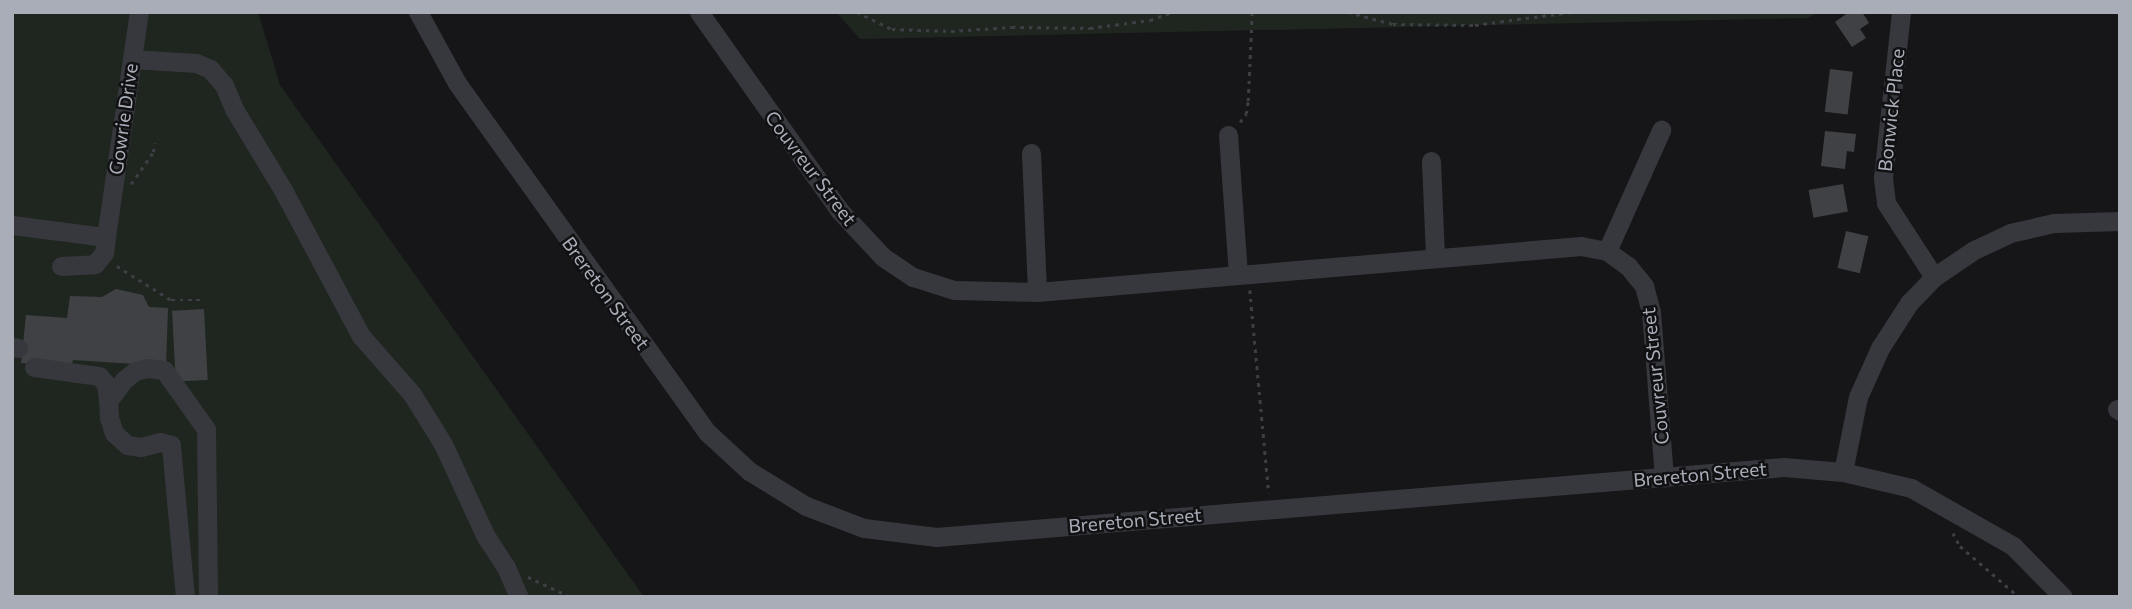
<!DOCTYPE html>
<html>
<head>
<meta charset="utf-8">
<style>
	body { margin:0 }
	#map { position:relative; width:2132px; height:609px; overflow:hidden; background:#161618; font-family:Commissioner,sans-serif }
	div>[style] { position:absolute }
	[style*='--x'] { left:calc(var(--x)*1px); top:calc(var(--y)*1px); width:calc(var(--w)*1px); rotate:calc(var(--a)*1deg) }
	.green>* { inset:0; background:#1e261f }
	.building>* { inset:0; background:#404145; transform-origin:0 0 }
	.path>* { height:2.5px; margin-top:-1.25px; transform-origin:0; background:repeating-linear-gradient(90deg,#3d3f44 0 3.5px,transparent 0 8.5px) }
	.minor>* { height:19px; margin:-9.5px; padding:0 9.5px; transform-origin:9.5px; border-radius:9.5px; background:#37383d }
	span { translate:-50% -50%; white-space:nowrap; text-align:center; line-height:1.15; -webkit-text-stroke:5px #111113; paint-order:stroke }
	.street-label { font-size:19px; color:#a8adb8 }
	.frame { position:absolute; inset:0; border:14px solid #a8adb8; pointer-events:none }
</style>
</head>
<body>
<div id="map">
	<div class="green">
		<div style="clip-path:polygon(12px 12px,258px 12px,280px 85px,644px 597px,12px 597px)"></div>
		<div style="clip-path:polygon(836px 12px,1818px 12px,1808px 18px,860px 39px)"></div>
	</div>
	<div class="building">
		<div style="clip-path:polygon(1849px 12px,1862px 12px,1869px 23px,1860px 29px,1866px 38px,1852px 47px,1835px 22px)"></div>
		<div style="left:1830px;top:69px;width:23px;height:43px;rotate:7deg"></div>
		<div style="clip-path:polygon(1825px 131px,1856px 134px,1854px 152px,1847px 151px,1845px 169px,1821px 166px)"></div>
		<div style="left:1843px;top:184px;width:28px;height:35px;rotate:80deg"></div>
		<div style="left:1846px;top:231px;width:23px;height:38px;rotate:13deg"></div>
		<div style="clip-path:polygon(116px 289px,143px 295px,149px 307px,168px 308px,166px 366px,73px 360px,71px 367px,21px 363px,26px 315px,67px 318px,70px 296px,102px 297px)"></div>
		<div style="left:204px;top:309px;width:71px;height:32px;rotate:87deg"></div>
	</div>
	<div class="path">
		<div style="--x:857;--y:12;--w:39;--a:26"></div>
		<div style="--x:892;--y:29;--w:59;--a:1.9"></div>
		<div style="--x:951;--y:31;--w:61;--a:-3.8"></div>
		<div style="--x:1012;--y:27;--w:78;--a:0.7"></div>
		<div style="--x:1090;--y:28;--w:61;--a:-7.6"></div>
		<div style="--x:1150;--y:20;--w:23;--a:-20"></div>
		<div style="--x:1348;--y:12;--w:47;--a:14.9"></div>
		<div style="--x:1393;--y:24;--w:82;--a:0.7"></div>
		<div style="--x:1475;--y:25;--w:97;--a:-7.7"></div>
		<div style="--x:1240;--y:122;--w:10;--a:-53"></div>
		<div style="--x:1246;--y:114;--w:13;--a:-81"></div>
		<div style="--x:1248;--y:101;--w:89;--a:-87.4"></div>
		<div style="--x:131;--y:184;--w:39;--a:-55"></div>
		<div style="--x:153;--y:152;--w:9;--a:-77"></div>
		<div style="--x:117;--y:266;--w:64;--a:32.2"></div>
		<div style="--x:171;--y:300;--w:30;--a:0"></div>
		<div style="--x:1250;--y:290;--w:204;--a:84.7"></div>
		<div style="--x:1953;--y:533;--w:15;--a:62"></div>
		<div style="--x:1960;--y:546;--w:78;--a:40.8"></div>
		<div style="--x:528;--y:577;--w:47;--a:24.9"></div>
	</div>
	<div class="minor">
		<div style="--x:418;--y:12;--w:81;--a:61.2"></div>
		<div style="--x:457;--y:83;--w:431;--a:54.4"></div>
		<div style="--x:708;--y:433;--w:56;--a:42.8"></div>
		<div style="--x:749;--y:471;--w:67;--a:31.6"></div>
		<div style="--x:806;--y:506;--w:62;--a:20.8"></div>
		<div style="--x:864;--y:528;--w:73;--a:7.1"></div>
		<div style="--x:936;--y:537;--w:851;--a:-4.72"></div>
		<div style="--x:1784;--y:467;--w:59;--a:4.8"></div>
		<div style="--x:1843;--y:472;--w:70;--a:13.2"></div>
		<div style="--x:1911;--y:488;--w:117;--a:29.6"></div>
		<div style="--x:2013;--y:546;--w:71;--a:45.6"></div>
		<div style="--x:699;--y:12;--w:242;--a:54.7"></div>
		<div style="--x:839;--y:210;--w:64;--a:46.9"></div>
		<div style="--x:883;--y:257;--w:36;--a:34"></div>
		<div style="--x:913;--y:277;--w:43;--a:17.6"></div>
		<div style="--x:954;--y:290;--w:83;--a:1.4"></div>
		<div style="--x:1037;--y:292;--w:546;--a:-4.83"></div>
		<div style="--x:1581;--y:246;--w:26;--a:11"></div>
		<div style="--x:1607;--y:251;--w:26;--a:36"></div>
		<div style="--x:1628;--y:266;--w:26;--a:51"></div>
		<div style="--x:1644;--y:286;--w:27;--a:75"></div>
		<div style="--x:1651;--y:312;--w:166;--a:85.5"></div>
		<div style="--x:1901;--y:12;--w:167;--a:96.2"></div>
		<div style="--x:1883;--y:178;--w:25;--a:83"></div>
		<div style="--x:1886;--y:203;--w:88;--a:57"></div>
		<div style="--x:132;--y:59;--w:64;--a:3.6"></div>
		<div style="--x:196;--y:63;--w:15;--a:23"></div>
		<div style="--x:210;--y:69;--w:21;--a:49"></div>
		<div style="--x:224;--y:85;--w:26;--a:67"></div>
		<div style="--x:234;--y:109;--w:95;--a:58.8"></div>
		<div style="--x:283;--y:190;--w:166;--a:61.9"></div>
		<div style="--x:361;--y:336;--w:77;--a:48.7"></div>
		<div style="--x:412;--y:394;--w:59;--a:58.2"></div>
		<div style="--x:443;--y:444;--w:100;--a:65.2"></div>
		<div style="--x:485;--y:535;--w:38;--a:57"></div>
		<div style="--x:506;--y:567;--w:33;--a:67"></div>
		<div style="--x:1228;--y:135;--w:138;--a:85.9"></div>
		<div style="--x:1031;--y:153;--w:139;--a:87.5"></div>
		<div style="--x:1431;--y:161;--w:97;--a:87.6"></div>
		<div style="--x:12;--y:225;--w:95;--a:7.3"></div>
		<div style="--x:106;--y:237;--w:227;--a:-81.7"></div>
		<div style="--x:1607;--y:251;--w:133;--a:-65.9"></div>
		<div style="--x:61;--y:266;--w:34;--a:-3"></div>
		<div style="--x:95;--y:264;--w:14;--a:-51"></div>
		<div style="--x:104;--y:253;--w:16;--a:-83"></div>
		<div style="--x:12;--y:347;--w:6;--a:9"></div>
		<div style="--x:34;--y:367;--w:66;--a:7.9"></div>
		<div style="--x:99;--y:376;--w:11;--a:49"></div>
		<div style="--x:106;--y:384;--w:17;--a:83"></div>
		<div style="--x:2117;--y:409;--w:4;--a:34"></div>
		<div style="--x:1843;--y:472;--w:76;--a:-78.7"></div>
		<div style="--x:1858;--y:397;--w:54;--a:-65.8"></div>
		<div style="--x:1880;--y:348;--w:54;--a:-57.2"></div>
		<div style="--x:1909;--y:303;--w:36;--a:-46"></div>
		<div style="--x:1934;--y:277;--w:48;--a:-34"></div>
		<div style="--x:1974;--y:250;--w:40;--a:-25"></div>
		<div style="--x:2010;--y:233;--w:45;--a:-12.8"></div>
		<div style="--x:2054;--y:223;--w:66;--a:-1.7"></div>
		<div style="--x:185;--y:597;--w:153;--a:-95.3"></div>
		<div style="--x:171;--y:445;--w:11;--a:-165"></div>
		<div style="--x:160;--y:442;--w:20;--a:165"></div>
		<div style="--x:141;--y:447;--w:14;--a:-172"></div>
		<div style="--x:127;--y:445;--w:18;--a:-137"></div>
		<div style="--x:114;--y:433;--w:16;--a:-108"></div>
		<div style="--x:109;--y:418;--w:17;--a:-93"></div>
		<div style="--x:108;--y:401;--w:26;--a:-53"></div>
		<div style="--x:124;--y:380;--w:14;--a:-39"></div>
		<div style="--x:135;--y:371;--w:13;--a:-13"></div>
		<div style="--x:148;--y:368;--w:16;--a:7"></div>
		<div style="--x:164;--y:370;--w:72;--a:54.6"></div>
		<div style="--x:206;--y:429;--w:165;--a:89.3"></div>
	</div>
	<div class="street-label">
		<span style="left:1891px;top:110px;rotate:-84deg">Bonwick Place</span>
		<span style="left:123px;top:119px;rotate:-82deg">Gowrie Drive</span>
		<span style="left:811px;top:168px;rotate:53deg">Couvreur Street</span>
		<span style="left:606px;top:293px;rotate:54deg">Brereton Street</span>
		<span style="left:1655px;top:376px;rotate:-96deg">Couvreur Street</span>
		<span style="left:1700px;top:474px;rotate:-5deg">Brereton Street</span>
		<span style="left:1135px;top:520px;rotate:-5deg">Brereton Street</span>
	</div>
	<div class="frame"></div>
</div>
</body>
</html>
